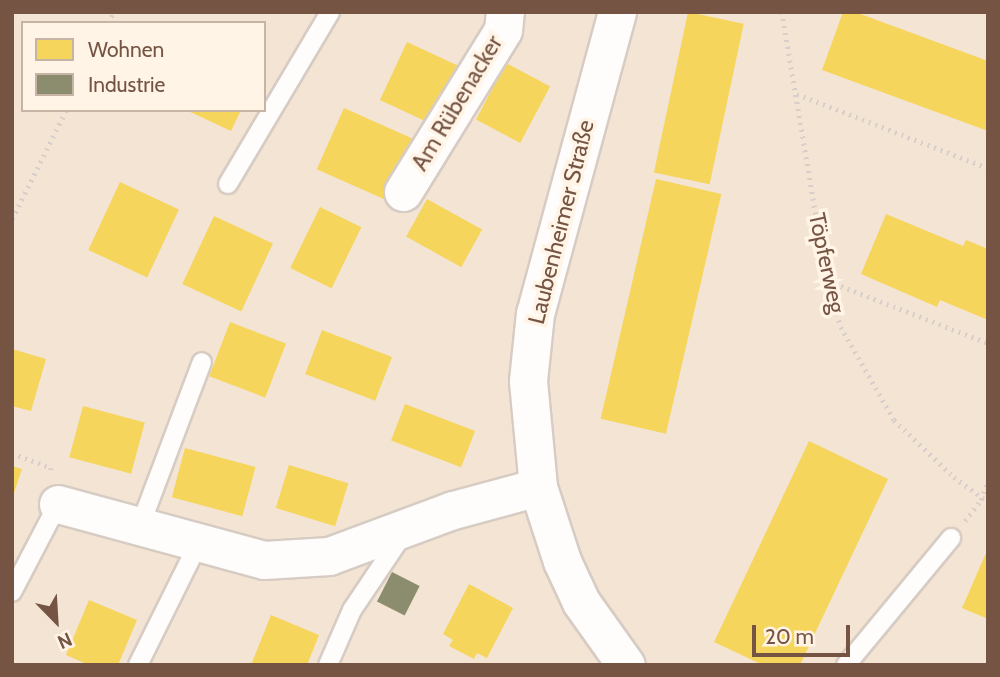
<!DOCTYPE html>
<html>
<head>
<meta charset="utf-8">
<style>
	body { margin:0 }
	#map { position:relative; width:1000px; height:677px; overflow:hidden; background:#f6efe5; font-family:Cabin,sans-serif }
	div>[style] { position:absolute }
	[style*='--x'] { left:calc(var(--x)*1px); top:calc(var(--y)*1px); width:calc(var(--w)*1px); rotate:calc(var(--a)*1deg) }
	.residential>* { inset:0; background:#f3e4d4 }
	.homes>* { inset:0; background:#f6d55c; transform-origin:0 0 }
	.industry>* { inset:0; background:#8c8c6e; transform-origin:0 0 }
	.path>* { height:4.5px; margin-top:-2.25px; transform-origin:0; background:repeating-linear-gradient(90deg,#d9cfca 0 2px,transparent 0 7px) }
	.roads { filter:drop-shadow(2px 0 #d7ccc3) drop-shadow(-2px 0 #d7ccc3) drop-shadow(0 2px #d7ccc3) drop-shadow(0 -2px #d7ccc3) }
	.lane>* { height:18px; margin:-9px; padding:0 9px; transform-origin:9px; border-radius:9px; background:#fefdfb }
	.street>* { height:37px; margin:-18.5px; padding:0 18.5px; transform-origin:18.5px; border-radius:18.5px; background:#fefdfb }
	span { translate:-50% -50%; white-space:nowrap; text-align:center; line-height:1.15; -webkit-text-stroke:7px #fff4e5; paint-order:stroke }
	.street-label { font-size:23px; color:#755444 }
	.frame { position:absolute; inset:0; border:14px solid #755444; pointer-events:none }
	.legend { position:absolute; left:21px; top:21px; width:245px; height:91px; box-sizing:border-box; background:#fff4e5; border:2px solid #c8b4a5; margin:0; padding:9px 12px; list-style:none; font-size:21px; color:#755444 }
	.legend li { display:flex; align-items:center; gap:14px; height:35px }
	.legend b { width:35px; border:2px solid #c8b4a5 }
	.north { position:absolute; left:21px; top:586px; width:70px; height:70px; -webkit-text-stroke:5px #fff4e5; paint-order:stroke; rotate:156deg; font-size:19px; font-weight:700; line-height:28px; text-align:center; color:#755444 }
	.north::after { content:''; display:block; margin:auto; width:24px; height:32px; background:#755444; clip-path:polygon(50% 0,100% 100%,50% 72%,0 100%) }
	.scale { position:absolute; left:752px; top:625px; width:98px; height:32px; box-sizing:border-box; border:4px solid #755444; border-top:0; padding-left:9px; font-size:21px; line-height:24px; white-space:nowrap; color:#755444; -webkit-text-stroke:5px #fff4e5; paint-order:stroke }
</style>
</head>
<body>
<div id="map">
	<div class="residential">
		<div style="clip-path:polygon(evenodd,12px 12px,988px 12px,988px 665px,12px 665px,12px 12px,23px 23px,264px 23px,264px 110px,23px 110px,23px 23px)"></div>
	</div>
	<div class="homes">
		<div style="left:688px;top:12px;width:57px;height:164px;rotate:12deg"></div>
		<div style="clip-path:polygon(843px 12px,855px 12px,988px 61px,988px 131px,822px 70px)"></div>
		<div style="left:407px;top:42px;width:67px;height:64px;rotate:25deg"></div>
		<div style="left:506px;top:63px;width:50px;height:64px;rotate:28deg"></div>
		<div style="left:344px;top:108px;width:79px;height:67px;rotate:24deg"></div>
		<div style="clip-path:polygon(186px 110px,241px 110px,231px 131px)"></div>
		<div style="left:656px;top:179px;width:67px;height:246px;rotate:13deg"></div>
		<div style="left:120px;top:182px;width:65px;height:75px;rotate:25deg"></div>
		<div style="left:427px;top:199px;width:63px;height:43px;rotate:29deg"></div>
		<div style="left:320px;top:207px;width:46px;height:68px;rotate:26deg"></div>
		<div style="clip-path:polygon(886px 214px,963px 246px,966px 240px,988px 249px,988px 320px,940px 300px,937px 307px,861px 274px)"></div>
		<div style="left:214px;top:216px;width:65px;height:75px;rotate:25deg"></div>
		<div style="left:230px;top:322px;width:60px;height:58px;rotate:21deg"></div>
		<div style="left:322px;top:330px;width:75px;height:47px;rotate:21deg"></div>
		<div style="clip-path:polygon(12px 349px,46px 359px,31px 411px,12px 406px)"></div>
		<div style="left:405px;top:404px;width:75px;height:39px;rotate:21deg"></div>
		<div style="left:83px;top:406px;width:64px;height:53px;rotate:15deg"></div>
		<div style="clip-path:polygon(809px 441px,888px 479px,800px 665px,763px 665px,714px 642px)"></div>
		<div style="left:185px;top:448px;width:73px;height:51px;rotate:15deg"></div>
		<div style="left:289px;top:465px;width:62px;height:45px;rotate:17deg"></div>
		<div style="clip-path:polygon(12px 466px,22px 469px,13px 496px,12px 496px)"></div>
		<div style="clip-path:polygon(986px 553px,988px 554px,988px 619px,962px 608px)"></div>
		<div style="clip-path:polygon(469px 584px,513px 608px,487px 658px,477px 653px,474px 659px,449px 646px,453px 640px,443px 634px)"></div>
		<div style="clip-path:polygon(89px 600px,137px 620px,118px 665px,89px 665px,66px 655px)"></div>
		<div style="clip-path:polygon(271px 615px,319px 635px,307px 665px,251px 665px)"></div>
	</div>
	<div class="industry">
		<div style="left:392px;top:572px;width:31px;height:33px;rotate:27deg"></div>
	</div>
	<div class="path">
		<div style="--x:782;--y:12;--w:272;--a:80.5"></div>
		<div style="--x:827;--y:280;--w:49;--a:73.4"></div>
		<div style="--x:841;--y:327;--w:107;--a:60.3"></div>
		<div style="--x:894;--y:420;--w:83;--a:43.5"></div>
		<div style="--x:954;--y:477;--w:42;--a:36.3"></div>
		<div style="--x:108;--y:23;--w:13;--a:-61"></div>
		<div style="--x:797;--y:94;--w:205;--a:21.2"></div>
		<div style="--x:12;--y:219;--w:122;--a:-63.6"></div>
		<div style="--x:828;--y:281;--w:172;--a:21.2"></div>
		<div style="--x:12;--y:453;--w:42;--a:21"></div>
		<div style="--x:51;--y:468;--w:4;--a:90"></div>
		<div style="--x:965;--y:521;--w:26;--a:-53"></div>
		<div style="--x:981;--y:500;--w:21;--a:-71"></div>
	</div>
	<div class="roads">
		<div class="lane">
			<div style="--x:228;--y:184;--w:200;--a:-59.3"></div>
			<div style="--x:140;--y:526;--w:175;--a:-69.3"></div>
			<div style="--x:12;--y:592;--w:99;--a:-62.4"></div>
			<div style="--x:138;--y:665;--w:137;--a:-63.6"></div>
			<div style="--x:328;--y:665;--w:60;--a:-66.4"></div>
			<div style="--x:352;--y:610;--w:92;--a:-56.1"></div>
			<div style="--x:846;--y:665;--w:165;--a:-50.4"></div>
		</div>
		<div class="street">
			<div style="--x:617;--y:12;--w:312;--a:105.2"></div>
			<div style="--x:535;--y:313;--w:68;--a:95.9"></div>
			<div style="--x:528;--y:381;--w:106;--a:84.6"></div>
			<div style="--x:538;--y:487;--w:78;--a:72"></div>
			<div style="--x:562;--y:561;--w:45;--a:65.1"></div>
			<div style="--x:581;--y:602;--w:77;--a:54.5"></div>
			<div style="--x:403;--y:192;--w:190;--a:-58.3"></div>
			<div style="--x:503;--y:30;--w:18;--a:-84"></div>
			<div style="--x:58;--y:504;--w:213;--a:15.2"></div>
			<div style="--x:264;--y:560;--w:65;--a:-3.5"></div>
			<div style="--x:329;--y:556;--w:132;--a:-20.4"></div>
			<div style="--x:453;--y:510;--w:88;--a:-15.1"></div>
		</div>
	</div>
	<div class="street-label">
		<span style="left:457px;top:103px;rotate:-59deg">Am Rübenacker</span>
		<span style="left:561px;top:222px;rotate:-76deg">Laubenheimer Straße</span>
		<span style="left:827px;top:263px;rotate:78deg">Töpferweg</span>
	</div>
	<div class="frame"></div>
	<ul class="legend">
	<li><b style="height:19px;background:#f6d55c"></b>Wohnen</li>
	<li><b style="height:19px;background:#8c8c6e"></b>Industrie</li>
	</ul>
	<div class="north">N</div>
	<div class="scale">20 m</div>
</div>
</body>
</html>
